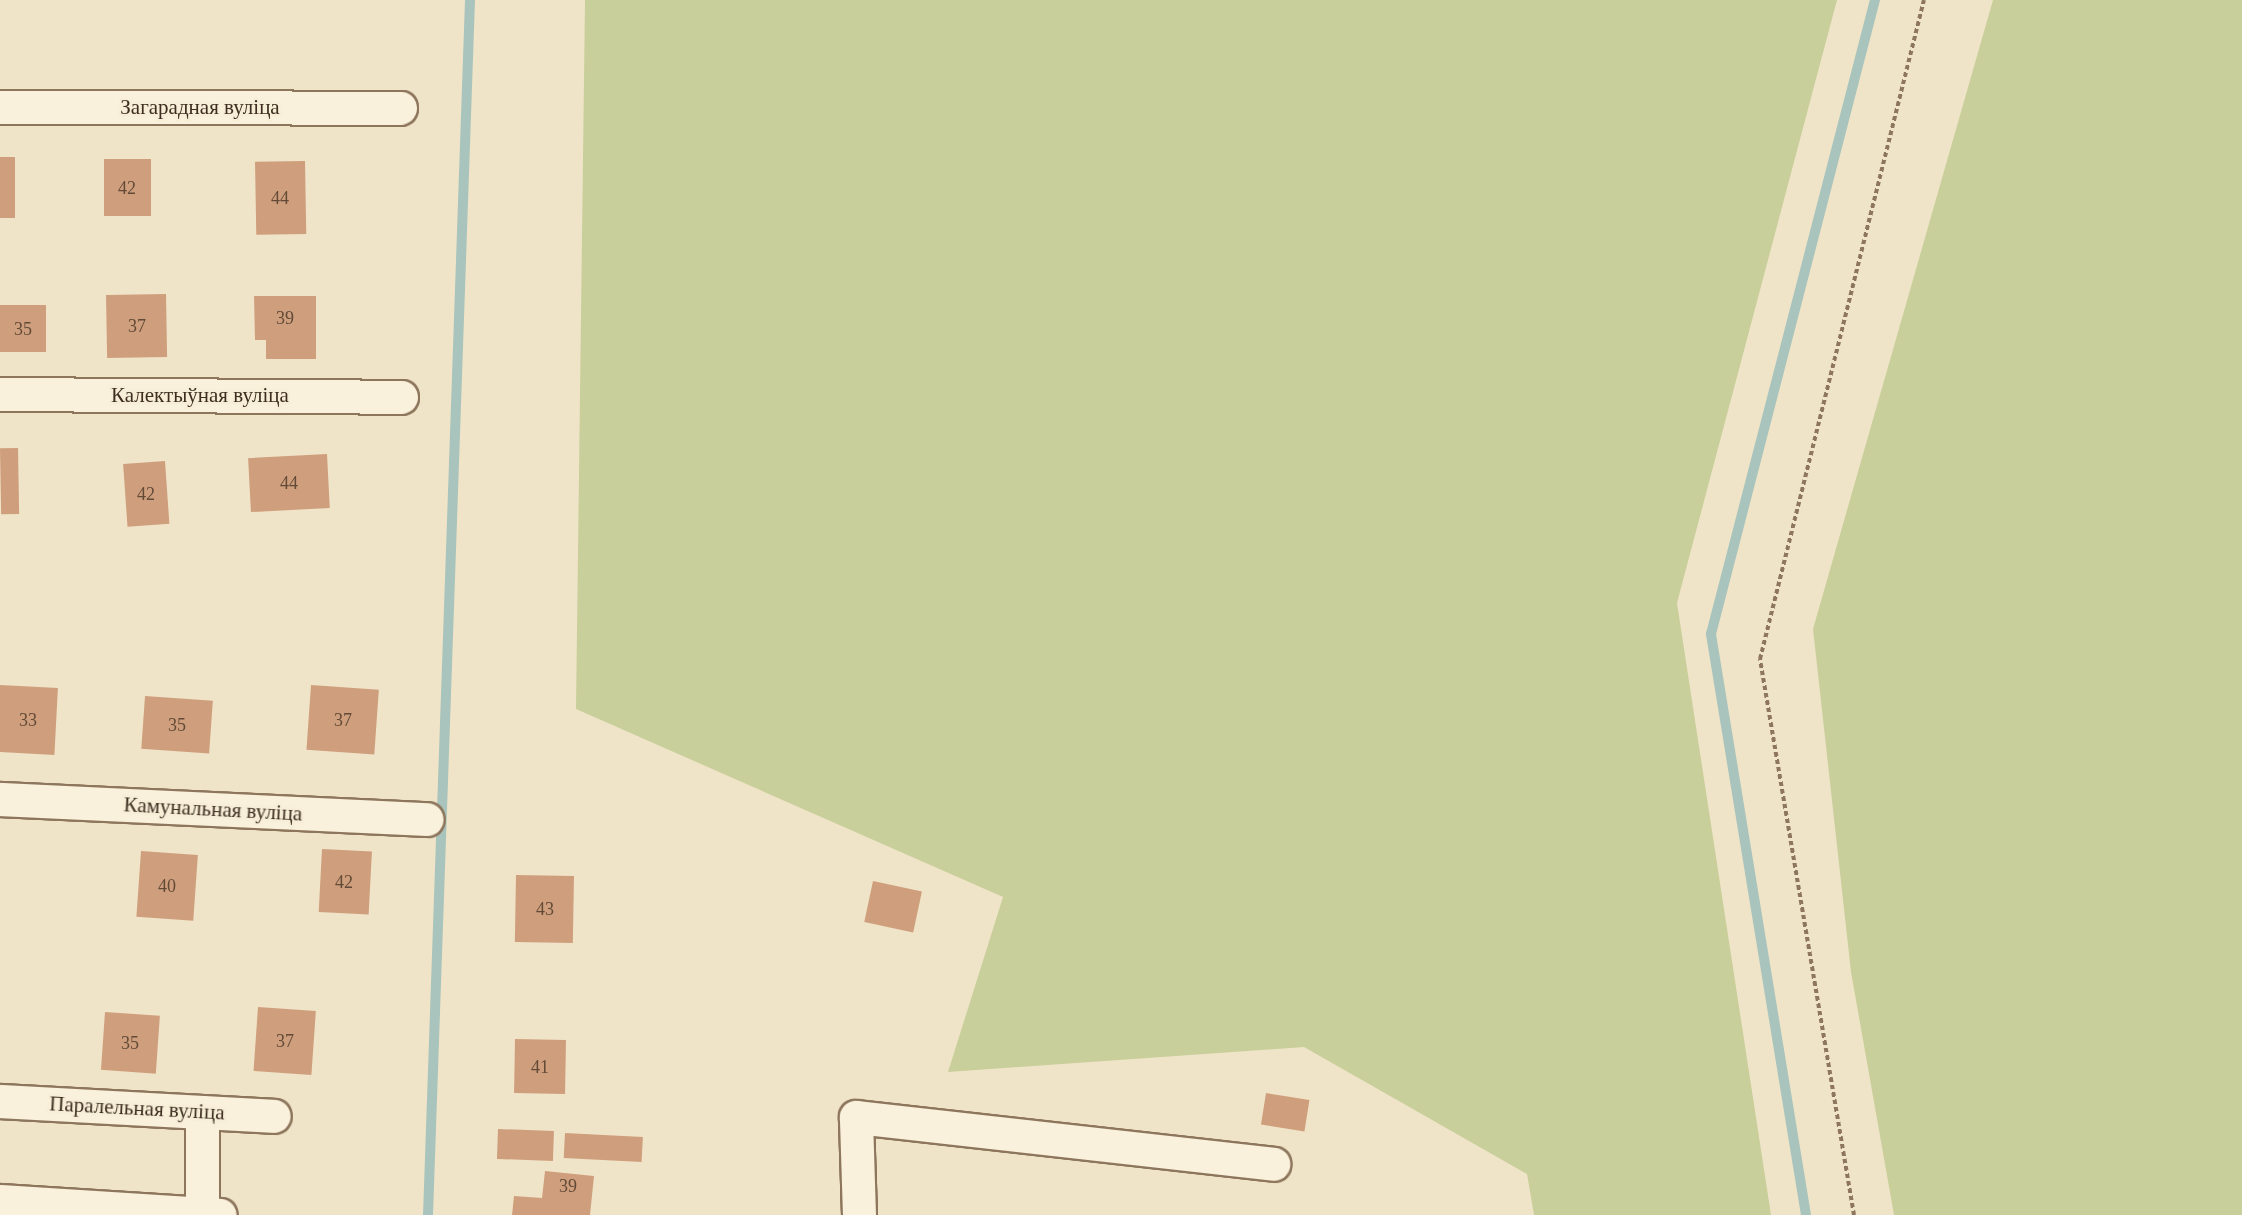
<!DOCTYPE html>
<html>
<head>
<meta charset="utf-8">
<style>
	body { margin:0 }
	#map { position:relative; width:2242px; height:1215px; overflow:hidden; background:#f0e4c8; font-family:Georgia,serif }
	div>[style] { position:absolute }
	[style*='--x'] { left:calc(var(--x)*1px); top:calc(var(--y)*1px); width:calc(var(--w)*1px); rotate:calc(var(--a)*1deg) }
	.green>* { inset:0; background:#c9cf9b }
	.stream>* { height:10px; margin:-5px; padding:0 5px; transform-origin:5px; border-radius:5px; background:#a9c4bc }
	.building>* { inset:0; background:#cf9f7d; transform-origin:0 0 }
	.path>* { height:4px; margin-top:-2px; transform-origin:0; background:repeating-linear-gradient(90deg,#8d765c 0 4.5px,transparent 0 7.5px) }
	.roads { filter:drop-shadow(2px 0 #8d765c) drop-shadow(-2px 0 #8d765c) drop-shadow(0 2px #8d765c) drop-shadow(0 -2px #8d765c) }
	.minor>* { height:33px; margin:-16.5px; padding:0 16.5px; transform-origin:16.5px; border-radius:16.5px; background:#faf1dc }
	span { translate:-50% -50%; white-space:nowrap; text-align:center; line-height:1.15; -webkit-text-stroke:5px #f7eed8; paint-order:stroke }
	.number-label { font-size:18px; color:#624a37 }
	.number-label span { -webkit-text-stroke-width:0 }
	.street-label { font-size:21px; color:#3d2e20 }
</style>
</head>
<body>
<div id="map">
	<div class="green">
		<div style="clip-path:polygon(585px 0,1837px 0,1677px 603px,1771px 1215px,1534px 1215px,1527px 1174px,1304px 1047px,948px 1072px,1003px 897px,576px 709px)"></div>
		<div style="clip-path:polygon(1993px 0,2242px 0,2242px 1215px,1894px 1215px,1851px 972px,1813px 629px)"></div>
	</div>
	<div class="stream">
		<div style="--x:428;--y:1215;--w:1216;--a:-88.02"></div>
		<div style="--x:1806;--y:1215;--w:589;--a:-99.29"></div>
		<div style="--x:1711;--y:634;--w:655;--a:-75.5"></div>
	</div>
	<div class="building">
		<div style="left:0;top:157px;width:15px;height:61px"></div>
		<div style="left:151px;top:159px;width:57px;height:47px;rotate:90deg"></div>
		<div style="left:305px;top:161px;width:73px;height:50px;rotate:89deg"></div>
		<div style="left:166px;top:294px;width:63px;height:60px;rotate:89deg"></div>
		<div style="clip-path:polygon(254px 296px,316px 296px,316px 359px,266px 359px,266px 340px,255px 340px)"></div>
		<div style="left:46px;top:305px;width:47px;height:46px;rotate:90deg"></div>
		<div style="left:18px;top:448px;width:66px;height:18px;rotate:89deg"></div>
		<div style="left:327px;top:454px;width:54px;height:79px;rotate:87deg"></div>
		<div style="left:165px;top:461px;width:63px;height:42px;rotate:86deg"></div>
		<div style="left:0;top:685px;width:58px;height:67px;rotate:3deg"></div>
		<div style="left:311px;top:685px;width:68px;height:65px;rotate:4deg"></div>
		<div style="left:145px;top:696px;width:68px;height:53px;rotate:4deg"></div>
		<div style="left:322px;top:849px;width:50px;height:63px;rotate:3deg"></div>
		<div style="left:141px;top:851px;width:57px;height:66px;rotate:4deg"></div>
		<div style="left:516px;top:875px;width:58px;height:67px;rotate:1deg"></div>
		<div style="left:873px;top:881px;width:50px;height:42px;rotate:12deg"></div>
		<div style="left:258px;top:1007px;width:58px;height:64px;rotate:4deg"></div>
		<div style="left:105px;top:1012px;width:55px;height:58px;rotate:4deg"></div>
		<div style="left:515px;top:1039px;width:51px;height:54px;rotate:1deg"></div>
		<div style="left:1266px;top:1093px;width:44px;height:32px;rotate:9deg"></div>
		<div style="left:498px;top:1129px;width:56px;height:30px;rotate:2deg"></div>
		<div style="left:565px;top:1133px;width:78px;height:25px;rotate:3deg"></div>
		<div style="clip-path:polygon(545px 1171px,594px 1176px,590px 1215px,512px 1215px,514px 1196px,542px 1198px)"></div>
	</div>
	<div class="path">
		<div style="--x:1854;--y:1215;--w:564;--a:-99.6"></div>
		<div style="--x:1760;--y:659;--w:679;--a:-76.03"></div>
	</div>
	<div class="roads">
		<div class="minor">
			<div style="--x:0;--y:107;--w:400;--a:0.1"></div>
			<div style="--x:0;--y:394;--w:401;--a:0.4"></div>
			<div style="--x:0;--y:799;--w:427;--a:2.7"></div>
			<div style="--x:0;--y:1101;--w:274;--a:3.1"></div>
			<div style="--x:0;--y:1201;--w:220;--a:3.6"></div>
			<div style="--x:202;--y:1214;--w:102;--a:-90"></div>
			<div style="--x:859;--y:1215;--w:98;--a:-91.8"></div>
			<div style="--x:856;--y:1117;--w:420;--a:6.4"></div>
		</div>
	</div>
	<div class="number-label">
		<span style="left:127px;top:188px">42</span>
		<span style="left:280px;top:198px">44</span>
		<span style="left:285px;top:318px">39</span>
		<span style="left:137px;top:326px">37</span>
		<span style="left:23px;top:329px">35</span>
		<span style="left:289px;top:483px">44</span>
		<span style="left:146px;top:494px">42</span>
		<span style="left:28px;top:720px">33</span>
		<span style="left:343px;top:720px">37</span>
		<span style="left:177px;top:725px">35</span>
		<span style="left:344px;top:882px">42</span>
		<span style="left:167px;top:886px">40</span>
		<span style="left:545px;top:909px">43</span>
		<span style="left:285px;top:1041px">37</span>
		<span style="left:130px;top:1043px">35</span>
		<span style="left:540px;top:1067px">41</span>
		<span style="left:568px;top:1186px">39</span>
	</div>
	<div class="street-label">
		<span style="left:200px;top:107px">Загарадная вуліца</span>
		<span style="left:200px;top:395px">Калектыўная вуліца</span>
		<span style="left:213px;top:809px;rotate:3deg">Камунальная вуліца</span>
		<span style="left:137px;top:1108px;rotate:3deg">Паралельная вуліца</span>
	</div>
</div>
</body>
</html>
